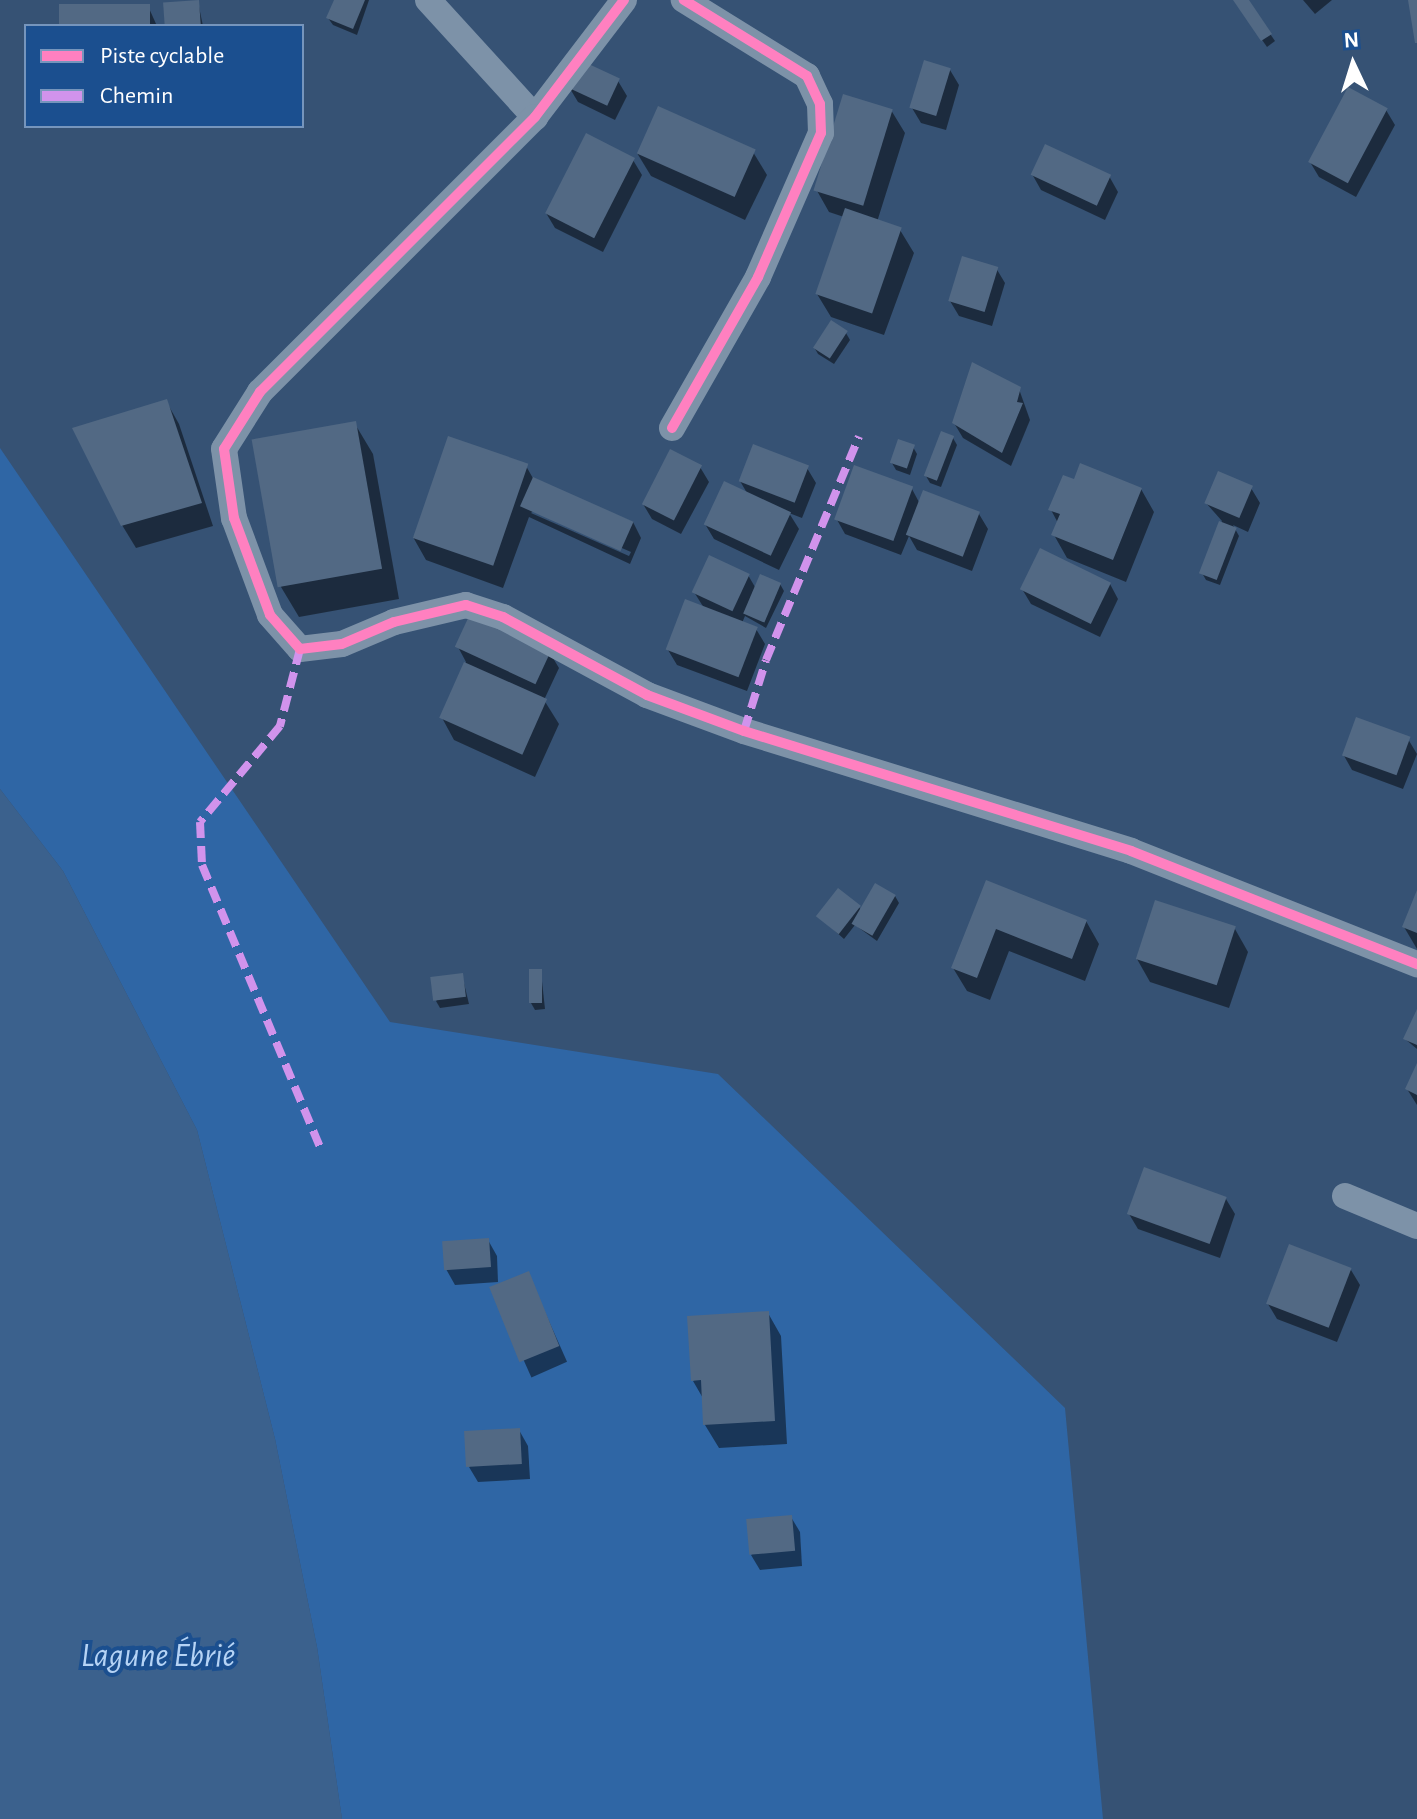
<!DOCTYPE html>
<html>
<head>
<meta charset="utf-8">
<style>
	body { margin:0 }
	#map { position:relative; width:1417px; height:1819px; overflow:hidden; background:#365274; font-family:"Alegreya Sans",sans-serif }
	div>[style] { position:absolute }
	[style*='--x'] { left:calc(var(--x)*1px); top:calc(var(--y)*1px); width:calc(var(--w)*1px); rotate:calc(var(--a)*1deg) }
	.green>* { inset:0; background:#2f66a5 }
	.water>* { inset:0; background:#3b618d }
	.shadow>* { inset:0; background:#0007; transform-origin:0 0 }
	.building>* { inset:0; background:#526984; transform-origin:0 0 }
	.minor>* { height:26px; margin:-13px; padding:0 13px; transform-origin:13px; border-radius:13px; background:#7d92a8 }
	.quiet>* { height:8px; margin-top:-4px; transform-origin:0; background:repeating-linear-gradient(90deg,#d193ec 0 16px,transparent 0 24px) }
	.cycleway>* { height:10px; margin:-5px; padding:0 5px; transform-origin:5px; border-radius:5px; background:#ff80c0 }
	span { translate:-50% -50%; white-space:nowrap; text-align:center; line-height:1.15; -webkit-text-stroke:8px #1b4f8f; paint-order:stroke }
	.water-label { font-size:34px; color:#b5d3f5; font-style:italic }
	.legend { position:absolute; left:24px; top:24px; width:280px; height:104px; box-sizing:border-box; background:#1b4f8f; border:2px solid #7695bc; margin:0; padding:10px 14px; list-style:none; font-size:24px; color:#fff }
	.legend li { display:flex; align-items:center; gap:16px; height:40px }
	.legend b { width:40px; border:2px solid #7695bc }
	.north { position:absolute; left:1313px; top:24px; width:80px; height:80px; -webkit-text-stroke:6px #1b4f8f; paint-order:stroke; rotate:356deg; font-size:22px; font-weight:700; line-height:32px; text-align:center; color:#fff }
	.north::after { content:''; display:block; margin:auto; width:28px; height:36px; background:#fff; clip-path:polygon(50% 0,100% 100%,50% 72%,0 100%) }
</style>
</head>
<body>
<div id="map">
	<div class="green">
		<div style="clip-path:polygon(0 448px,390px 1022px,718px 1074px,1065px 1408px,1103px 1819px,342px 1819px,317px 1647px,275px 1439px,197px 1130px,63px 871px,0 789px)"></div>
	</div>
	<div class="water">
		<div style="clip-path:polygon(0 789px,63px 871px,197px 1130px,275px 1439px,317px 1647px,342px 1819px,0 1819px)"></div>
	</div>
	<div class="shadow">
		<div style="clip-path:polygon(336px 0,369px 0,357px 35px,333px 25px,328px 18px)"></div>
		<div style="clip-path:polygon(1234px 0,1247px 0,1275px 41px,1267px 47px)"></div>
		<div style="clip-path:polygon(1303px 0,1332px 0,1315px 14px)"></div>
		<div style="clip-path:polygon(198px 2px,203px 26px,167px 26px)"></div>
		<div style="clip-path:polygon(148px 6px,157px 26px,61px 26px)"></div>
		<div style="clip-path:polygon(950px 70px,959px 85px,946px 130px,921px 123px,912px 108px)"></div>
		<div style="clip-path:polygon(618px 81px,627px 96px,615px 120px,578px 102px,569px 87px)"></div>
		<div style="clip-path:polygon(891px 110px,905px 133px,877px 222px,900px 230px,914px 253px,884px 335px,831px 317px,817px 294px,844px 217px,829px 212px,816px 189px)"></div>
		<div style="clip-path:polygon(1386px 110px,1395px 125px,1356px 197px,1319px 177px,1310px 162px)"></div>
		<div style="clip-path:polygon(753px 152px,767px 175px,745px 220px,651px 176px,637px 153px)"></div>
		<div style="clip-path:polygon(633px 160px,642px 175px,603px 252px,555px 228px,546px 213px)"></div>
		<div style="clip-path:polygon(1032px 174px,1109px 176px,1118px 192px,1105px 220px,1041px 190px)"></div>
		<div style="clip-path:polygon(996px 268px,1005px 283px,992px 326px,959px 316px,950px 301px)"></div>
		<div style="clip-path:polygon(846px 333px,850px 340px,834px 364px,818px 354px,814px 347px)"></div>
		<div style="clip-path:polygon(1019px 389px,1030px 420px,1011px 466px,963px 438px,954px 423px)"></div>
		<div style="clip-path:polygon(166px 401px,179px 424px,213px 526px,136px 548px,122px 525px)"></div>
		<div style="clip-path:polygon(355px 424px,373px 454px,399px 599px,299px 617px,281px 587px)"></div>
		<div style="clip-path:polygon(953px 438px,957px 445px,941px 487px,930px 483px,926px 476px)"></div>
		<div style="clip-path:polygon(913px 447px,917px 454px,910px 475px,896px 470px,892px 463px)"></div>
		<div style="clip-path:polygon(evenodd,526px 466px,534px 480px,633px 522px,641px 538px,630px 564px,529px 517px,503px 588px,426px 560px,413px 537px,526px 466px,534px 510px,631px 552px,629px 556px,531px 513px,534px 510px)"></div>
		<div style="clip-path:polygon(700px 467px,709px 482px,681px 534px,652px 519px,643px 504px)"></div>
		<div style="clip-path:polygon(807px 468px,816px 483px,802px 518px,789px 513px,799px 529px,779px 570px,714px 539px,705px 524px,747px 493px,740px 481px)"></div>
		<div style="clip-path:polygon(1075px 481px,1141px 489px,1154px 512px,1126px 582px,1067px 558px,1054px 535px,1058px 523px,1051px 510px)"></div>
		<div style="clip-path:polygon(1251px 488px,1260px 503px,1248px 532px,1233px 525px,1239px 536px,1220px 585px,1206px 580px,1202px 573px,1222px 521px,1206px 503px)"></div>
		<div style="clip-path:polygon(912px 489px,920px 504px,979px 514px,988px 529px,972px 571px,917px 550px,909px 536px,901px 555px,845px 534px,836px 518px)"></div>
		<div style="clip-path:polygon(748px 575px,755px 587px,780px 584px,784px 591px,766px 628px,745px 616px,742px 623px,756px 629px,765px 644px,747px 691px,677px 665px,668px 650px,704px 608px,694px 592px)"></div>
		<div style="clip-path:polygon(1110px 584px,1118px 599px,1100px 637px,1031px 604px,1022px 589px)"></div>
		<div style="clip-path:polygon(458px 647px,550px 653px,559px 668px,544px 700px,559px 724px,535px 777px,454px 740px,441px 716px,466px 662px)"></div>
		<div style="clip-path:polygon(1408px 739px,1417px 754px,1403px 789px,1352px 770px,1343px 754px)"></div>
		<div style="clip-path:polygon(987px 883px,1086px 921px,1099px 944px,1085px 981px,1009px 951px,990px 1000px,967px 991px,953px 968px)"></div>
		<div style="clip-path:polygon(1417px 895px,1417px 949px,1404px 927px)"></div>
		<div style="clip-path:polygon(895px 896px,899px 903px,877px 941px,855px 925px,844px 939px,818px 916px,859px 907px,862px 912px)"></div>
		<div style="clip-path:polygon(1235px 929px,1248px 952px,1229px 1008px,1150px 982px,1137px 959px)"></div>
		<div style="clip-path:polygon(541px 972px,545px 1009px,535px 1010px,531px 1003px)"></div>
		<div style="clip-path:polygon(462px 975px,469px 1004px,440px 1008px,436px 1001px)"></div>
		<div style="clip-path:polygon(1417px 1014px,1417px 1049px,1405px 1039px)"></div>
		<div style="clip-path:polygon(1417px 1068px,1417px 1105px,1407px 1089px)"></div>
		<div style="clip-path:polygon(1226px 1199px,1235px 1214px,1220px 1258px,1138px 1229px,1129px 1214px)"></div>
		<div style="clip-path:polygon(488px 1240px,497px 1256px,498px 1282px,455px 1285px,446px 1269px)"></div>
		<div style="clip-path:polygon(1351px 1270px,1360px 1285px,1337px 1342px,1277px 1319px,1268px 1304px)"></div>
		<div style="left:528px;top:1274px;width:96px;height:39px;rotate:66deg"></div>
		<div style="clip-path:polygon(768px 1313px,781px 1336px,787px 1444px,719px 1448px,705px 1425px,704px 1400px,693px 1381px)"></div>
		<div style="clip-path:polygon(519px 1430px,528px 1446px,530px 1479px,478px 1482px,469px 1467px)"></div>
		<div style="clip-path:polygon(791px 1517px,800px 1532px,802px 1566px,760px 1570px,751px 1555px)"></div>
	</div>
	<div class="building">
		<div style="left:199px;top:0;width:26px;height:36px;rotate:86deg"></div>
		<div style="clip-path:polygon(334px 0,365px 0,353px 29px,326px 18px)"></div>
		<div style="clip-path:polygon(1233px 0,1249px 0,1272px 34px,1261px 41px)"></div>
		<div style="clip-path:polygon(1408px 0,1417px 0,1417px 43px,1415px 43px)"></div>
		<div style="left:150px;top:4px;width:22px;height:91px;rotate:90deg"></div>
		<div style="left:580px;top:60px;width:44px;height:30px;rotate:25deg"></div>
		<div style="left:924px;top:60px;width:28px;height:50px;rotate:17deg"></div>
		<div style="left:1348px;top:87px;width:45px;height:85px;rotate:28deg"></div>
		<div style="left:843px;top:94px;width:52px;height:101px;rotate:17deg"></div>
		<div style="left:658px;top:106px;width:107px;height:52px;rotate:24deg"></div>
		<div style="left:586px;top:133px;width:55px;height:90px;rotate:27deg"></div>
		<div style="left:1045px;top:144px;width:73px;height:34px;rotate:25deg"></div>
		<div style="left:845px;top:208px;width:60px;height:91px;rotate:19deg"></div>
		<div style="left:962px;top:256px;width:38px;height:47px;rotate:17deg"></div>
		<div style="left:831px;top:320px;width:20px;height:33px;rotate:33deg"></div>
		<div style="clip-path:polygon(972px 362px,1021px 387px,1017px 402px,1023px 403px,1002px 453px,952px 423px)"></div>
		<div style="clip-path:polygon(167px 399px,202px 503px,121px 526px,72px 428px)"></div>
		<div style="left:356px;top:421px;width:150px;height:106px;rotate:80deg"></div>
		<div style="left:941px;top:431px;width:14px;height:48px;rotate:21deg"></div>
		<div style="left:448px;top:436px;width:85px;height:108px;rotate:19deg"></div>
		<div style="left:898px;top:439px;width:18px;height:25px;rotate:19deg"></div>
		<div style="left:753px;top:444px;width:60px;height:40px;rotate:21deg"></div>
		<div style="left:670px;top:449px;width:36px;height:62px;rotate:27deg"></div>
		<div style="clip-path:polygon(1080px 463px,1142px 488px,1113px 560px,1051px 535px,1060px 514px,1048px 510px,1063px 475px,1074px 479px)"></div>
		<div style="left:854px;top:465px;width:63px;height:58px;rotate:20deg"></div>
		<div style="left:1218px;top:471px;width:38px;height:35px;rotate:23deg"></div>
		<div style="left:533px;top:477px;width:110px;height:32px;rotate:24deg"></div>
		<div style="left:724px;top:481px;width:74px;height:48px;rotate:25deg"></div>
		<div style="left:923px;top:490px;width:61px;height:48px;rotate:21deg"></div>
		<div style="left:1219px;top:521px;width:19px;height:56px;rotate:21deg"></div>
		<div style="left:1040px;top:548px;width:79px;height:46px;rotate:26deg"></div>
		<div style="left:709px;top:555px;width:45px;height:41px;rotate:25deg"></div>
		<div style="left:760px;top:574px;width:23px;height:43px;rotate:23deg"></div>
		<div style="left:685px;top:599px;width:78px;height:54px;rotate:21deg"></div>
		<div style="left:470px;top:614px;width:89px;height:36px;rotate:25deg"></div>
		<div style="left:464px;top:662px;width:91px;height:61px;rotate:24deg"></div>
		<div style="left:1356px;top:717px;width:58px;height:41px;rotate:20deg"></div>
		<div style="clip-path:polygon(986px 880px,1087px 920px,1072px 959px,996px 929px,977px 978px,951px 968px)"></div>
		<div style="left:875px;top:883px;width:24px;height:47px;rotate:30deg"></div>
		<div style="left:838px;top:888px;width:29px;height:36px;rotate:38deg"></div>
		<div style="clip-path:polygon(1417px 890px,1417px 933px,1402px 927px)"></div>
		<div style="left:1155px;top:900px;width:85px;height:62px;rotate:18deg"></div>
		<div style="left:542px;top:969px;width:34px;height:13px;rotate:90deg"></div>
		<div style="left:463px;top:973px;width:24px;height:33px;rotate:83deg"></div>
		<div style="clip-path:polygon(1417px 1009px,1417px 1045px,1403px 1039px)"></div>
		<div style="clip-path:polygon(1417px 1063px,1417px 1095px,1405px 1089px)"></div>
		<div style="left:1144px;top:1167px;width:88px;height:50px;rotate:20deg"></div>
		<div style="left:489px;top:1238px;width:29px;height:47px;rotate:86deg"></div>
		<div style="left:1289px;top:1244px;width:67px;height:64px;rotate:21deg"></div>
		<div style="left:529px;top:1271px;width:81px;height:43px;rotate:68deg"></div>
		<div style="clip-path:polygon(769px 1311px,775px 1421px,703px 1425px,701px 1380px,691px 1381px,687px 1316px)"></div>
		<div style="left:520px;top:1428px;width:36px;height:56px;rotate:87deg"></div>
		<div style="left:792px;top:1515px;width:36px;height:46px;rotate:85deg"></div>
	</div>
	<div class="minor">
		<div style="--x:428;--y:0;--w:159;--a:47.6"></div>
		<div style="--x:624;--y:0;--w:147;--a:127.3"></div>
		<div style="--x:535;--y:117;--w:389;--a:135"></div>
		<div style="--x:260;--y:392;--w:67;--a:122.3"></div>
		<div style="--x:224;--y:449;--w:70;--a:81.8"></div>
		<div style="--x:234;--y:518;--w:103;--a:69.6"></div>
		<div style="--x:270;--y:615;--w:45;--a:48.6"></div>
		<div style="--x:300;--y:649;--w:42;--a:-6.8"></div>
		<div style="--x:342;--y:644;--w:56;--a:-22.9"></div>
		<div style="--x:394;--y:622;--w:74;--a:-13.3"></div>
		<div style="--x:466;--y:605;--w:39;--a:18"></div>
		<div style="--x:503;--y:617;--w:164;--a:28.4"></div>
		<div style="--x:647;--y:695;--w:103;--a:20.4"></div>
		<div style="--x:744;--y:731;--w:405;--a:17.2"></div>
		<div style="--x:1131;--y:851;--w:308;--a:21.6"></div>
		<div style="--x:672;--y:428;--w:174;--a:-60.3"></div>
		<div style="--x:758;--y:277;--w:157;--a:-66.4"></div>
		<div style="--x:821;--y:133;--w:29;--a:-92"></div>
		<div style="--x:820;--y:104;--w:31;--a:-115"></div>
		<div style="--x:807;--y:76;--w:145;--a:-148.3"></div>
		<div style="--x:1345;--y:1196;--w:78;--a:22.6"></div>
	</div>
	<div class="quiet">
		<div style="--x:300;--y:649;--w:80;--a:104.6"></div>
		<div style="--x:280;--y:726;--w:125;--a:129.8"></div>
		<div style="--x:200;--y:822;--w:43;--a:87.3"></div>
		<div style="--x:202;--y:865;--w:309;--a:67.3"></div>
		<div style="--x:744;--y:731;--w:74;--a:-72.8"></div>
		<div style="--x:766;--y:660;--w:242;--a:-67.4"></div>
	</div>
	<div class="cycleway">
		<div style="--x:624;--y:0;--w:147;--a:127.3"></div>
		<div style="--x:535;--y:117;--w:389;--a:135"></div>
		<div style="--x:260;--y:392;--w:67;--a:122.3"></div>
		<div style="--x:224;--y:449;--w:70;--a:81.8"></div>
		<div style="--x:234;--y:518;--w:103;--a:69.6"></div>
		<div style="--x:270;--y:615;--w:45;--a:48.6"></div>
		<div style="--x:300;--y:649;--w:42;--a:-6.8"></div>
		<div style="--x:342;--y:644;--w:56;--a:-22.9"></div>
		<div style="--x:394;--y:622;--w:74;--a:-13.3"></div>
		<div style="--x:466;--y:605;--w:39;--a:18"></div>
		<div style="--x:503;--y:617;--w:164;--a:28.4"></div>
		<div style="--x:647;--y:695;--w:103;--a:20.4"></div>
		<div style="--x:744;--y:731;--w:405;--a:17.2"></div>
		<div style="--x:1131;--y:851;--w:308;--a:21.6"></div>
		<div style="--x:672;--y:428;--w:174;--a:-60.3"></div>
		<div style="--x:758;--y:277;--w:157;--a:-66.4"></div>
		<div style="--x:821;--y:133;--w:29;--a:-92"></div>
		<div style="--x:820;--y:104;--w:31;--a:-115"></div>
		<div style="--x:807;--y:76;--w:145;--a:-148.3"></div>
	</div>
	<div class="water-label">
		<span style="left:158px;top:1657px">Lagune Ébrié</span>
	</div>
	<ul class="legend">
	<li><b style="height:10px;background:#ff80c0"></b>Piste cyclable</li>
	<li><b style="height:10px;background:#d193ec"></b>Chemin</li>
	</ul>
	<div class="north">N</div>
</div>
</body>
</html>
